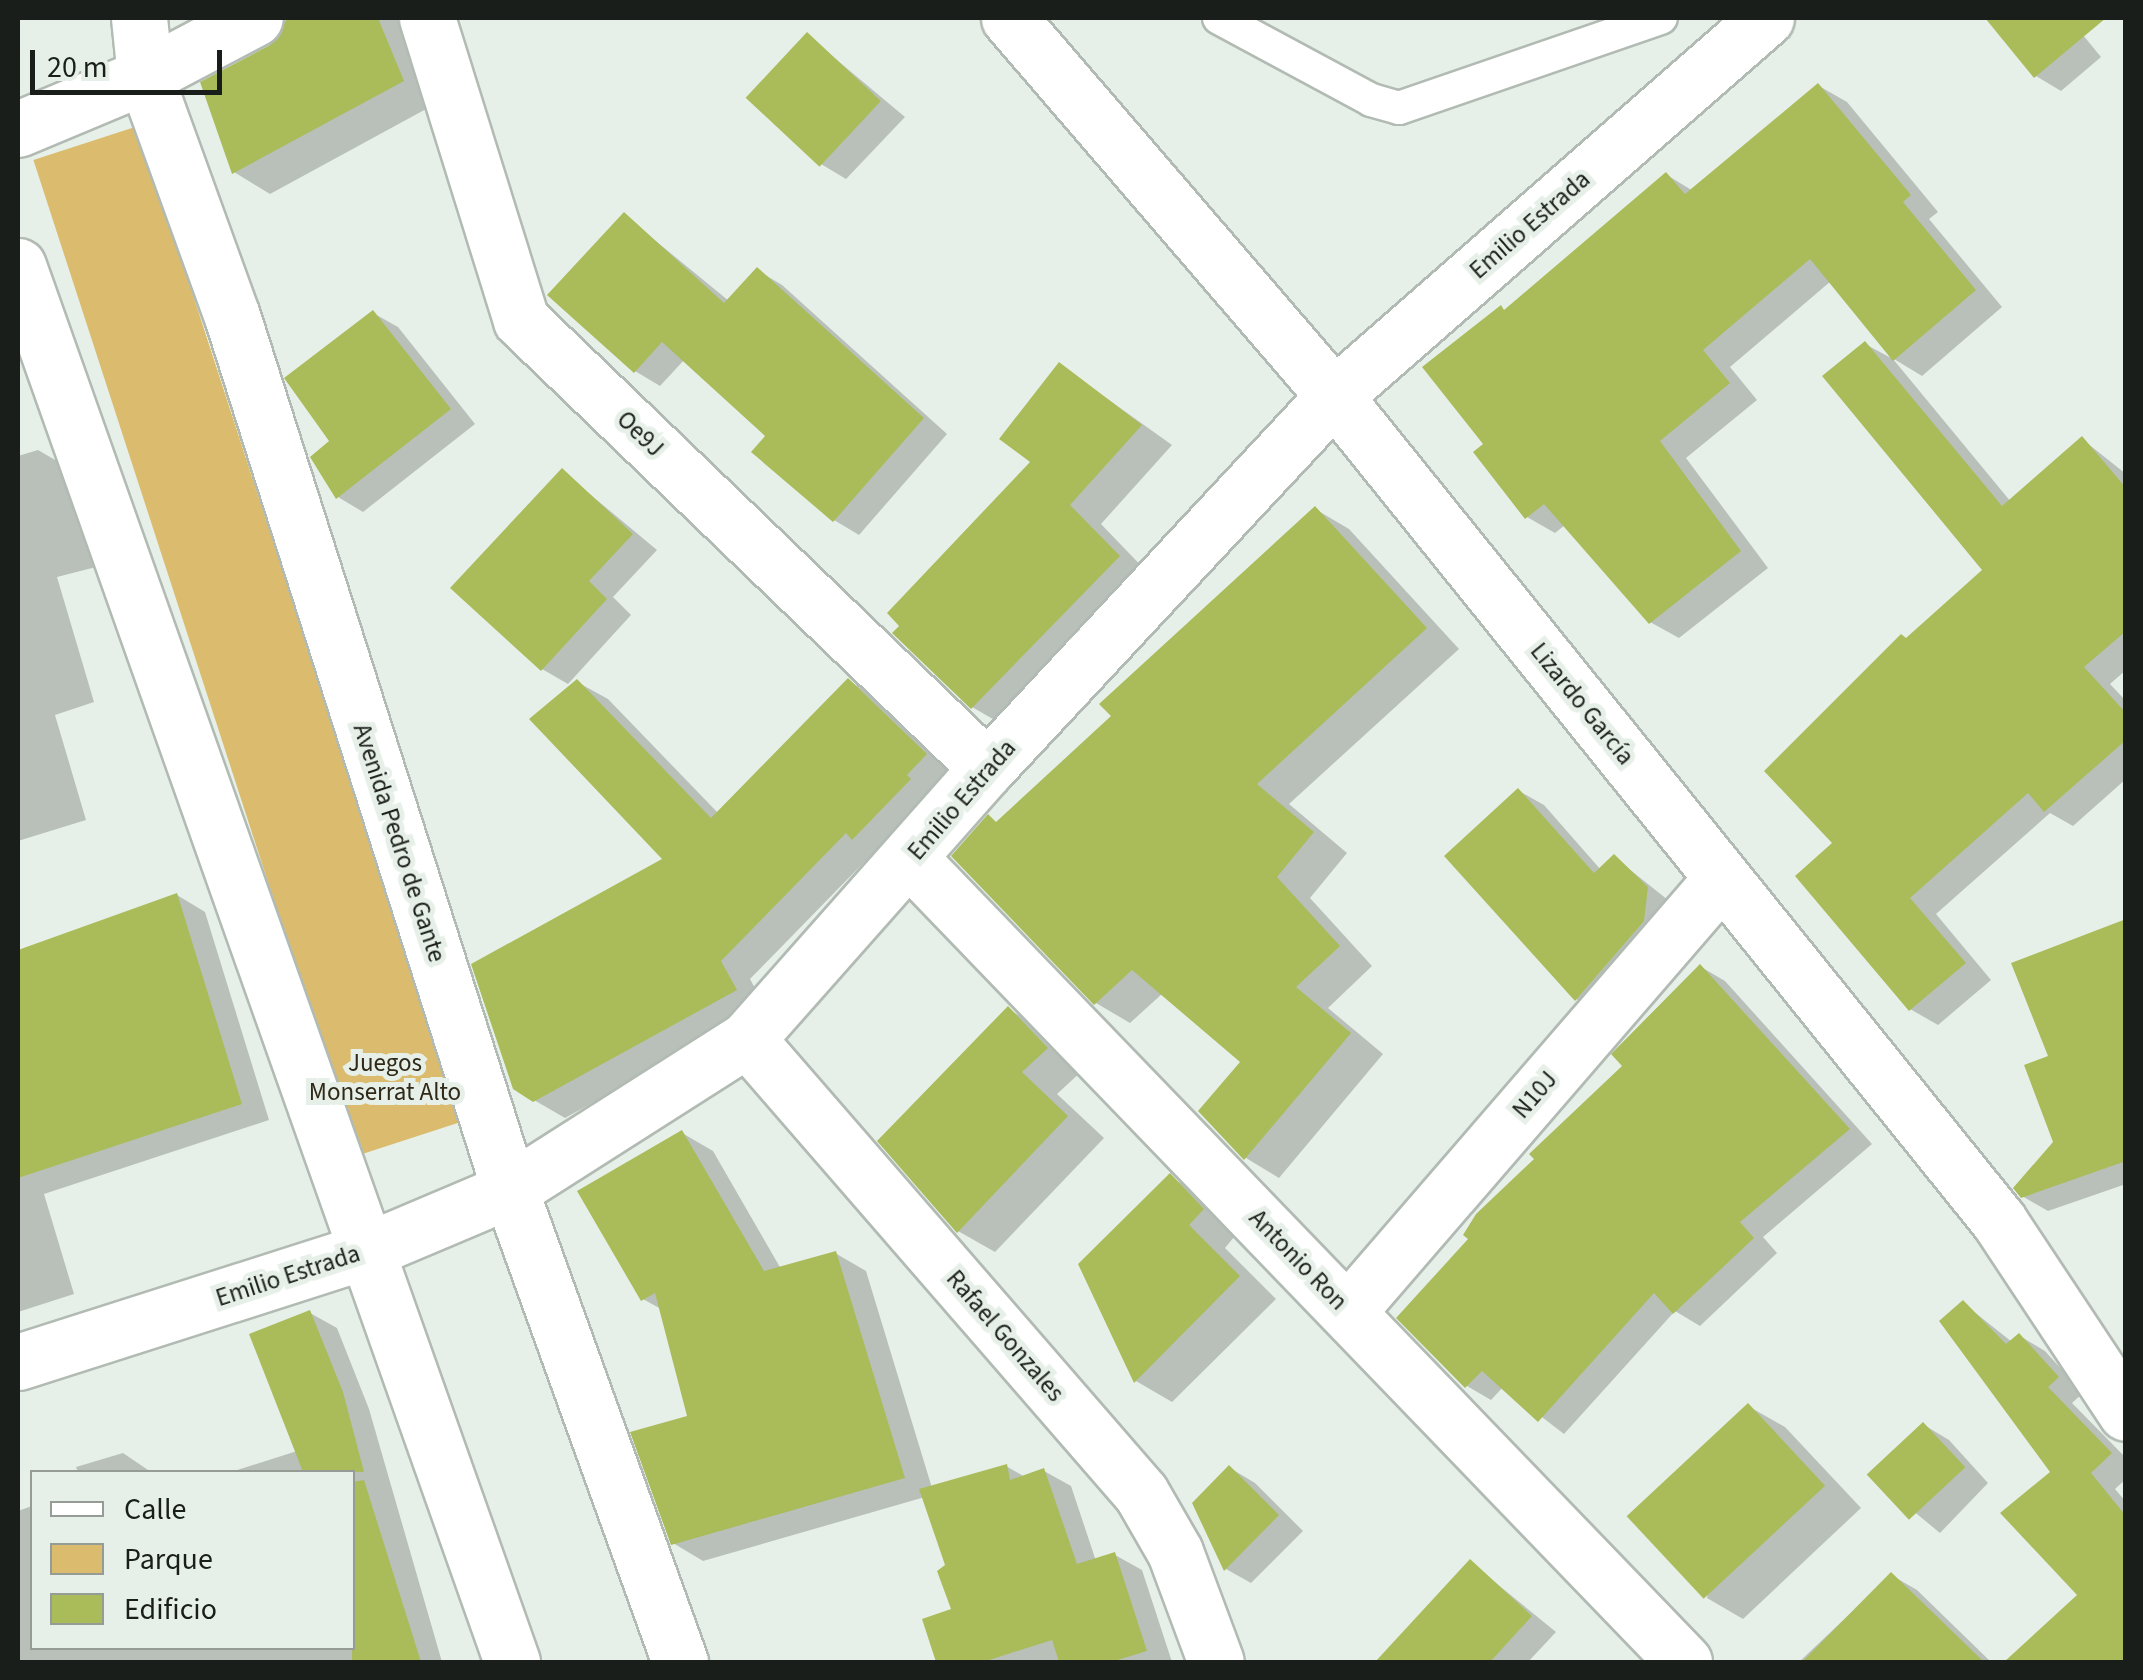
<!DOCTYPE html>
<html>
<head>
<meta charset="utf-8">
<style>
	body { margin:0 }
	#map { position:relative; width:2143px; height:1680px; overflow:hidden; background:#e7f0e8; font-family:"Source Sans 3",sans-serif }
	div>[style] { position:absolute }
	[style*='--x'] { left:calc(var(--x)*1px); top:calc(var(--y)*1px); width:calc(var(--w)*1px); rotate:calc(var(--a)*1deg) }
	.green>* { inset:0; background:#dbbc6e; transform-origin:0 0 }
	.shadow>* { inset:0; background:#0003 }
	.building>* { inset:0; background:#aabc5a; transform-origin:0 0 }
	.roads { filter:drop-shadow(2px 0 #b2bbb3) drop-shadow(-2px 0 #b2bbb3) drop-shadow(0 2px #b2bbb3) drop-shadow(0 -2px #b2bbb3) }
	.lane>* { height:32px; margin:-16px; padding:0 16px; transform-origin:16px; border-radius:16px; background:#fff }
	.street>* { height:55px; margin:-27.5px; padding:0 27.5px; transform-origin:27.5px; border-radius:27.5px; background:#fff }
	span { translate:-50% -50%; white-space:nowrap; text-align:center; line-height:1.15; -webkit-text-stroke:10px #e7f0e8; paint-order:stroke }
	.street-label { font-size:25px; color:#1a1e1a }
	.park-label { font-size:25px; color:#302917 }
	.frame { position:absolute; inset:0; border:20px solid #1a1e1a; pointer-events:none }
	.legend { position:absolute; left:30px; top:1470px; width:325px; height:180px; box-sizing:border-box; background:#e7f0e8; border:2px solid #959c96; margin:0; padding:12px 18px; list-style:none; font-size:30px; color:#1a1e1a }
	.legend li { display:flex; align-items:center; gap:20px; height:50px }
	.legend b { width:50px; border:2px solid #959c96 }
	.scale { position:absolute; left:30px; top:50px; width:192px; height:45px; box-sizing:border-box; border:5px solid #1a1e1a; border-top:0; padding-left:12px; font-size:30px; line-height:35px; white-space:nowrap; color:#1a1e1a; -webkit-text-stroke:8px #e7f0e8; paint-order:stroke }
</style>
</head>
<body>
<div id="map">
	<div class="green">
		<div style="left:138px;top:126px;width:1047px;height:110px;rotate:72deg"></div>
	</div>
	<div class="shadow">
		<div style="clip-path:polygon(405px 18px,439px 102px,270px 194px,234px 172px,272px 47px,288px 20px)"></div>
		<div style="clip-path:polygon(1988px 18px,2069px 18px,2101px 57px,2061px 91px,2036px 76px)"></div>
		<div style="clip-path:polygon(807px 35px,905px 117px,846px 179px,821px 164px)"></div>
		<div style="clip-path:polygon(1819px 86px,1847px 102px,1938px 212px,1929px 219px,2002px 307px,1922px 376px,1894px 359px,1831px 281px,1730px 367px,1757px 400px,1686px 458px,1768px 568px,1679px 638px,1650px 622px,1565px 525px,1555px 533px,1527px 517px,1486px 445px,1506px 311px,1667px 175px,1693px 191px)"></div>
		<div style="clip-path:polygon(624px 215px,729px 301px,757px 270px,782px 285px,947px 434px,859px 535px,834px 520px,768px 436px,685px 359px,660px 386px,635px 371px)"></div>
		<div style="clip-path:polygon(373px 313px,398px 327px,475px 424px,363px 512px,338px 497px,333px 441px)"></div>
		<div style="clip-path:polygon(1865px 344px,1893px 359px,2011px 502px,2082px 439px,2126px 474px,2126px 670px,2110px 684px,2126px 701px,2126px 779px,2073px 826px,2050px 813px,1936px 914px,1991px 980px,1938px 1025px,1910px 1009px,1835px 843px,1907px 640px,1986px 570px)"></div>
		<div style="clip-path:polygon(1060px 365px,1172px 445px,1101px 524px,1151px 576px,1005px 726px,972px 707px)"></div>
		<div style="clip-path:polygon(38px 450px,69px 468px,96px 567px,57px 577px,94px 702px,55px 715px,86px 820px,18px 841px,18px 456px)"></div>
		<div style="clip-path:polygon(562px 471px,657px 550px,613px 597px,631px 615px,568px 684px,542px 669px)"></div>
		<div style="clip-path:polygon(1315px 509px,1349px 529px,1459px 649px,1289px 804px,1347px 853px,1310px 898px,1372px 966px,1328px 1008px,1383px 1054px,1279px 1178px,1246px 1158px,1202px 1111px,1243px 1062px,1163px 993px,1130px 1023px,1096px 1003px,998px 823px,1114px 717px)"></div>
		<div style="clip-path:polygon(849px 681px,879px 699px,956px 773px,884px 855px,876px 850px,750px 979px,766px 1008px,565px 1118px,534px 1100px,666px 859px,577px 682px,608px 699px,719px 814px)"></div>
		<div style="clip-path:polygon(1519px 791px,1544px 805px,1601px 870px,1614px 857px,1673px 904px,1601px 1013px,1576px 999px)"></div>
		<div style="clip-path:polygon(177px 895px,205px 912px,269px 1120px,44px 1194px,74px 1294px,18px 1312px,18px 953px)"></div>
		<div style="clip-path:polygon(2126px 921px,2126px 1184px,2048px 1211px,2022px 1196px,2056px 1143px,2051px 1058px)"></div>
		<div style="clip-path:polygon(1701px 967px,1725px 981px,1872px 1144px,1763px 1237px,1777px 1253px,1700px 1326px,1675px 1311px,1564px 1434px,1503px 1387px,1491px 1400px,1467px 1386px,1626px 1066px)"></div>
		<div style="clip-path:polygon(1008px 1009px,1045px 1030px,1083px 1070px,1057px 1094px,1104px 1138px,995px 1252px,958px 1231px)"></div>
		<div style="clip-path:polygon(682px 1133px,713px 1151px,781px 1269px,835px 1253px,866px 1271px,932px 1488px,1006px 1466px,1025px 1477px,1044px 1471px,1071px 1486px,1096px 1561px,1115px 1555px,1142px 1570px,1172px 1662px,938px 1662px,925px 1620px,954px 1611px,948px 1566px,925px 1497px,703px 1561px,673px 1543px,690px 1418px,661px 1309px,643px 1299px)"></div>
		<div style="clip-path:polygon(1170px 1177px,1207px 1198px,1239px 1231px,1225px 1248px,1276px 1299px,1172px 1402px,1136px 1381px)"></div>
		<div style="clip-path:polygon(1963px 1303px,2012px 1342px,2020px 1336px,2045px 1351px,2083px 1393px,2072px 1403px,2126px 1458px,2126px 1479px,2115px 1489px,2126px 1502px,2126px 1662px,2008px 1662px,2080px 1595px,2054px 1472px)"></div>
		<div style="clip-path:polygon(310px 1313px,337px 1328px,369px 1409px,442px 1662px,18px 1662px,18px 1511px,32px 1506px,32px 1648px,352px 1648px,352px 1472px,231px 1472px,297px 1451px)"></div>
		<div style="clip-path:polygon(1748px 1406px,1785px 1427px,1861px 1508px,1743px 1619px,1707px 1598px)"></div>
		<div style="clip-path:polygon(1924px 1425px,1949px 1440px,1988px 1483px,1940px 1533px,1872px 1477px)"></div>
		<div style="clip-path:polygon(123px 1453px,151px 1472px,78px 1472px,76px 1467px)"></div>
		<div style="clip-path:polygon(1230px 1468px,1255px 1483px,1303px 1531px,1251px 1583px,1226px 1569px)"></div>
		<div style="clip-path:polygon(1470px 1562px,1556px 1632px,1528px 1662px,1392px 1662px,1385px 1656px)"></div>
		<div style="clip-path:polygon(1891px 1575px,1917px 1590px,1991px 1662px,1799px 1662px)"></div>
	</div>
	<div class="building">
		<div style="clip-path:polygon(287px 18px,378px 18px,404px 81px,232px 174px,200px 82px,270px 45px)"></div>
		<div style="clip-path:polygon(1985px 18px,2106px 18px,2034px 78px)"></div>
		<div style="left:807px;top:32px;width:101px;height:90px;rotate:43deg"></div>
		<div style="clip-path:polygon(1818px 83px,1911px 195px,1903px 202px,1976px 290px,1893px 361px,1810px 259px,1703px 350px,1730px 383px,1660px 441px,1741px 551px,1649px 624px,1544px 504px,1525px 519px,1473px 452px,1483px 444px,1422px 367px,1501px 305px,1504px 310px,1666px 172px,1685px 194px)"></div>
		<div style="clip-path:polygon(624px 212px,724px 303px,757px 267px,924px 418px,833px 522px,751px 452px,765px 436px,662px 342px,634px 373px,547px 295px)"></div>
		<div style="clip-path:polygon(373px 310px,451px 409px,336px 499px,310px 457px,329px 441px,284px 378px)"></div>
		<div style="clip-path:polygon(1865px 341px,2002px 506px,2082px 436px,2126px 488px,2126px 631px,2084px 667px,2126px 713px,2126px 740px,2044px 812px,2028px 793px,1910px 898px,1966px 963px,1909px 1011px,1795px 876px,1832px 843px,1764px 771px,1901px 634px,1906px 638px,1982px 570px,1822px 376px)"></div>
		<div style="clip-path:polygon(1059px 362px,1142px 425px,1070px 505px,1120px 556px,971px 709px,892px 633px,899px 626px,887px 613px,1030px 462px,999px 439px)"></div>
		<div style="clip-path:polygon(562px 468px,633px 534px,589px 581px,607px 599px,541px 671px,450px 588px)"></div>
		<div style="clip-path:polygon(1315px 506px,1427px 628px,1257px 784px,1314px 832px,1277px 877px,1340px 946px,1296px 987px,1351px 1033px,1244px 1160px,1198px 1111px,1240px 1062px,1132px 970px,1094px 1005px,951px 856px,988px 814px,996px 822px,1111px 716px,1099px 704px)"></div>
		<div style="clip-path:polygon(848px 678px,927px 754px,907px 775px,911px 779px,852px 840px,846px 833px,721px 961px,737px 990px,533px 1102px,513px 1089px,471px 964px,662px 859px,529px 719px,577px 679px,711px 818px)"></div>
		<div style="clip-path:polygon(1518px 788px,1594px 873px,1614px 854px,1648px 887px,1644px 921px,1575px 1001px,1444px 856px)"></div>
		<div style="clip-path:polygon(177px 893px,242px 1104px,18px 1178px,18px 950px)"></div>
		<div style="clip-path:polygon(2126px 919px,2126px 1161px,2021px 1198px,2013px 1188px,2053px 1142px,2024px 1065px,2048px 1056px,2011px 963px)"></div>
		<div style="clip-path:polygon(1700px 964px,1850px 1129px,1740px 1222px,1754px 1238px,1673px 1314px,1654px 1293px,1538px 1422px,1482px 1371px,1465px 1388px,1396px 1318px,1468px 1239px,1463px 1235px,1476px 1214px,1534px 1159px,1529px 1154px,1622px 1066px,1611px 1054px)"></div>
		<div style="clip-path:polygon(1008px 1006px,1048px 1048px,1022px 1072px,1068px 1116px,957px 1233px,877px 1141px)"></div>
		<div style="clip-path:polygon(682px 1130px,764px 1271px,836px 1251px,905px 1478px,671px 1545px,630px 1432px,687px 1416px,655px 1293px,641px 1301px,577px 1191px)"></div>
		<div style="clip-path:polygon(1170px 1173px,1204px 1209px,1189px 1225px,1240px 1276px,1134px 1383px,1078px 1264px)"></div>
		<div style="clip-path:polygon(1963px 1300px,2006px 1344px,2019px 1333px,2059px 1377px,2048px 1387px,2112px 1453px,2091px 1473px,2126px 1516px,2126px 1662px,2004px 1662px,2077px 1595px,2000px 1513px,2050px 1472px,1939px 1321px)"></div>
		<div style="clip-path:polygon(310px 1310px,343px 1392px,364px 1472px,303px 1472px,249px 1334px)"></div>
		<div style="left:1748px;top:1403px;width:113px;height:166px;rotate:47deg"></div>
		<div style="left:1923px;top:1422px;width:62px;height:77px;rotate:47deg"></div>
		<div style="clip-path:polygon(1007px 1464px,1010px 1480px,1044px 1468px,1077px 1564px,1115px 1552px,1147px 1651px,1111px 1662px,1059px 1662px,1052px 1640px,983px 1662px,936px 1662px,922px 1619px,951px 1609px,937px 1571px,945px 1565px,919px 1489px)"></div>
		<div style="clip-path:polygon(1229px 1465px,1279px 1515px,1224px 1571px,1192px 1503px)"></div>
		<div style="clip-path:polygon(364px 1480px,421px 1662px,352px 1662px,352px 1482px)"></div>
		<div style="clip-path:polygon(1470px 1559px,1532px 1616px,1490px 1662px,1375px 1662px)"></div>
		<div style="clip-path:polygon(1891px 1572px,1984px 1662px,1802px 1662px)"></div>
	</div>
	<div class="roads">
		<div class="lane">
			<div style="--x:1219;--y:18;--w:173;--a:28.3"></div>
			<div style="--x:1371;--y:100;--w:29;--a:16"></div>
			<div style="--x:1399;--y:108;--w:277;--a:-19"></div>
		</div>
		<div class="street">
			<div style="--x:139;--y:18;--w:58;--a:84.1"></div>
			<div style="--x:145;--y:76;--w:255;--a:70.1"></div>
			<div style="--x:232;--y:316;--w:917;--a:72.36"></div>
			<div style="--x:510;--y:1190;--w:502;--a:70.19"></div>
			<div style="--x:427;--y:18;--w:316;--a:72.7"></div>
			<div style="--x:521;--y:320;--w:646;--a:43.87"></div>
			<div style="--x:1009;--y:18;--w:499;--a:49.3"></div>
			<div style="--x:1334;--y:396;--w:1060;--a:51.13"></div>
			<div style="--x:1999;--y:1221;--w:230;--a:56.5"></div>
			<div style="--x:18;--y:129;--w:138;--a:-22.7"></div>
			<div style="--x:145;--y:76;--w:124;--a:-27.8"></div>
			<div style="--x:18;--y:266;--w:1481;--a:70.51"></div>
			<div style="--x:911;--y:860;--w:1114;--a:46.05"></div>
			<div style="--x:747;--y:1039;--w:601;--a:49.05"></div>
			<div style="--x:1141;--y:1493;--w:68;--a:60"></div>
			<div style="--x:1175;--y:1552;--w:117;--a:69.6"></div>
			<div style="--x:1348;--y:1311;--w:572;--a:-49.18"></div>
			<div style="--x:18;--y:1362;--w:367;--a:-17.7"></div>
			<div style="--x:368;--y:1250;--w:154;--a:-22.9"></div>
			<div style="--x:510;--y:1190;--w:281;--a:-32.5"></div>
			<div style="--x:747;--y:1039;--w:362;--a:-48.5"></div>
			<div style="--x:987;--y:768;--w:509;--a:-46.99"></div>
			<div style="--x:1334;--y:396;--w:574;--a:-41.19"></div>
		</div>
	</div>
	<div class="street-label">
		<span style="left:1530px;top:225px;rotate:-41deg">Emilio Estrada</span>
		<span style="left:640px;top:434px;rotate:44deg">Oe9J</span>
		<span style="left:1582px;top:704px;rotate:51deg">Lizardo García</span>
		<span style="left:962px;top:800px;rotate:-49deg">Emilio Estrada</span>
		<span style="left:399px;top:843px;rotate:72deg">Avenida Pedro de Gante</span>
		<span style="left:1535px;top:1095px;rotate:-49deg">N10J</span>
		<span style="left:1298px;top:1260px;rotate:46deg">Antonio Ron</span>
		<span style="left:288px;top:1276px;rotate:-18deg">Emilio Estrada</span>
		<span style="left:1005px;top:1336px;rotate:49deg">Rafael Gonzales</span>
	</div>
	<div class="park-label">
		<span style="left:385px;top:1078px">Juegos<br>Monserrat Alto</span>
	</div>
	<div class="frame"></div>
	<ul class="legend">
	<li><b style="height:12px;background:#fff"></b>Calle</li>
	<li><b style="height:28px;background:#dbbc6e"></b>Parque</li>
	<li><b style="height:28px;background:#aabc5a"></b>Edificio</li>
	</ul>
	<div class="scale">20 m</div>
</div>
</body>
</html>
